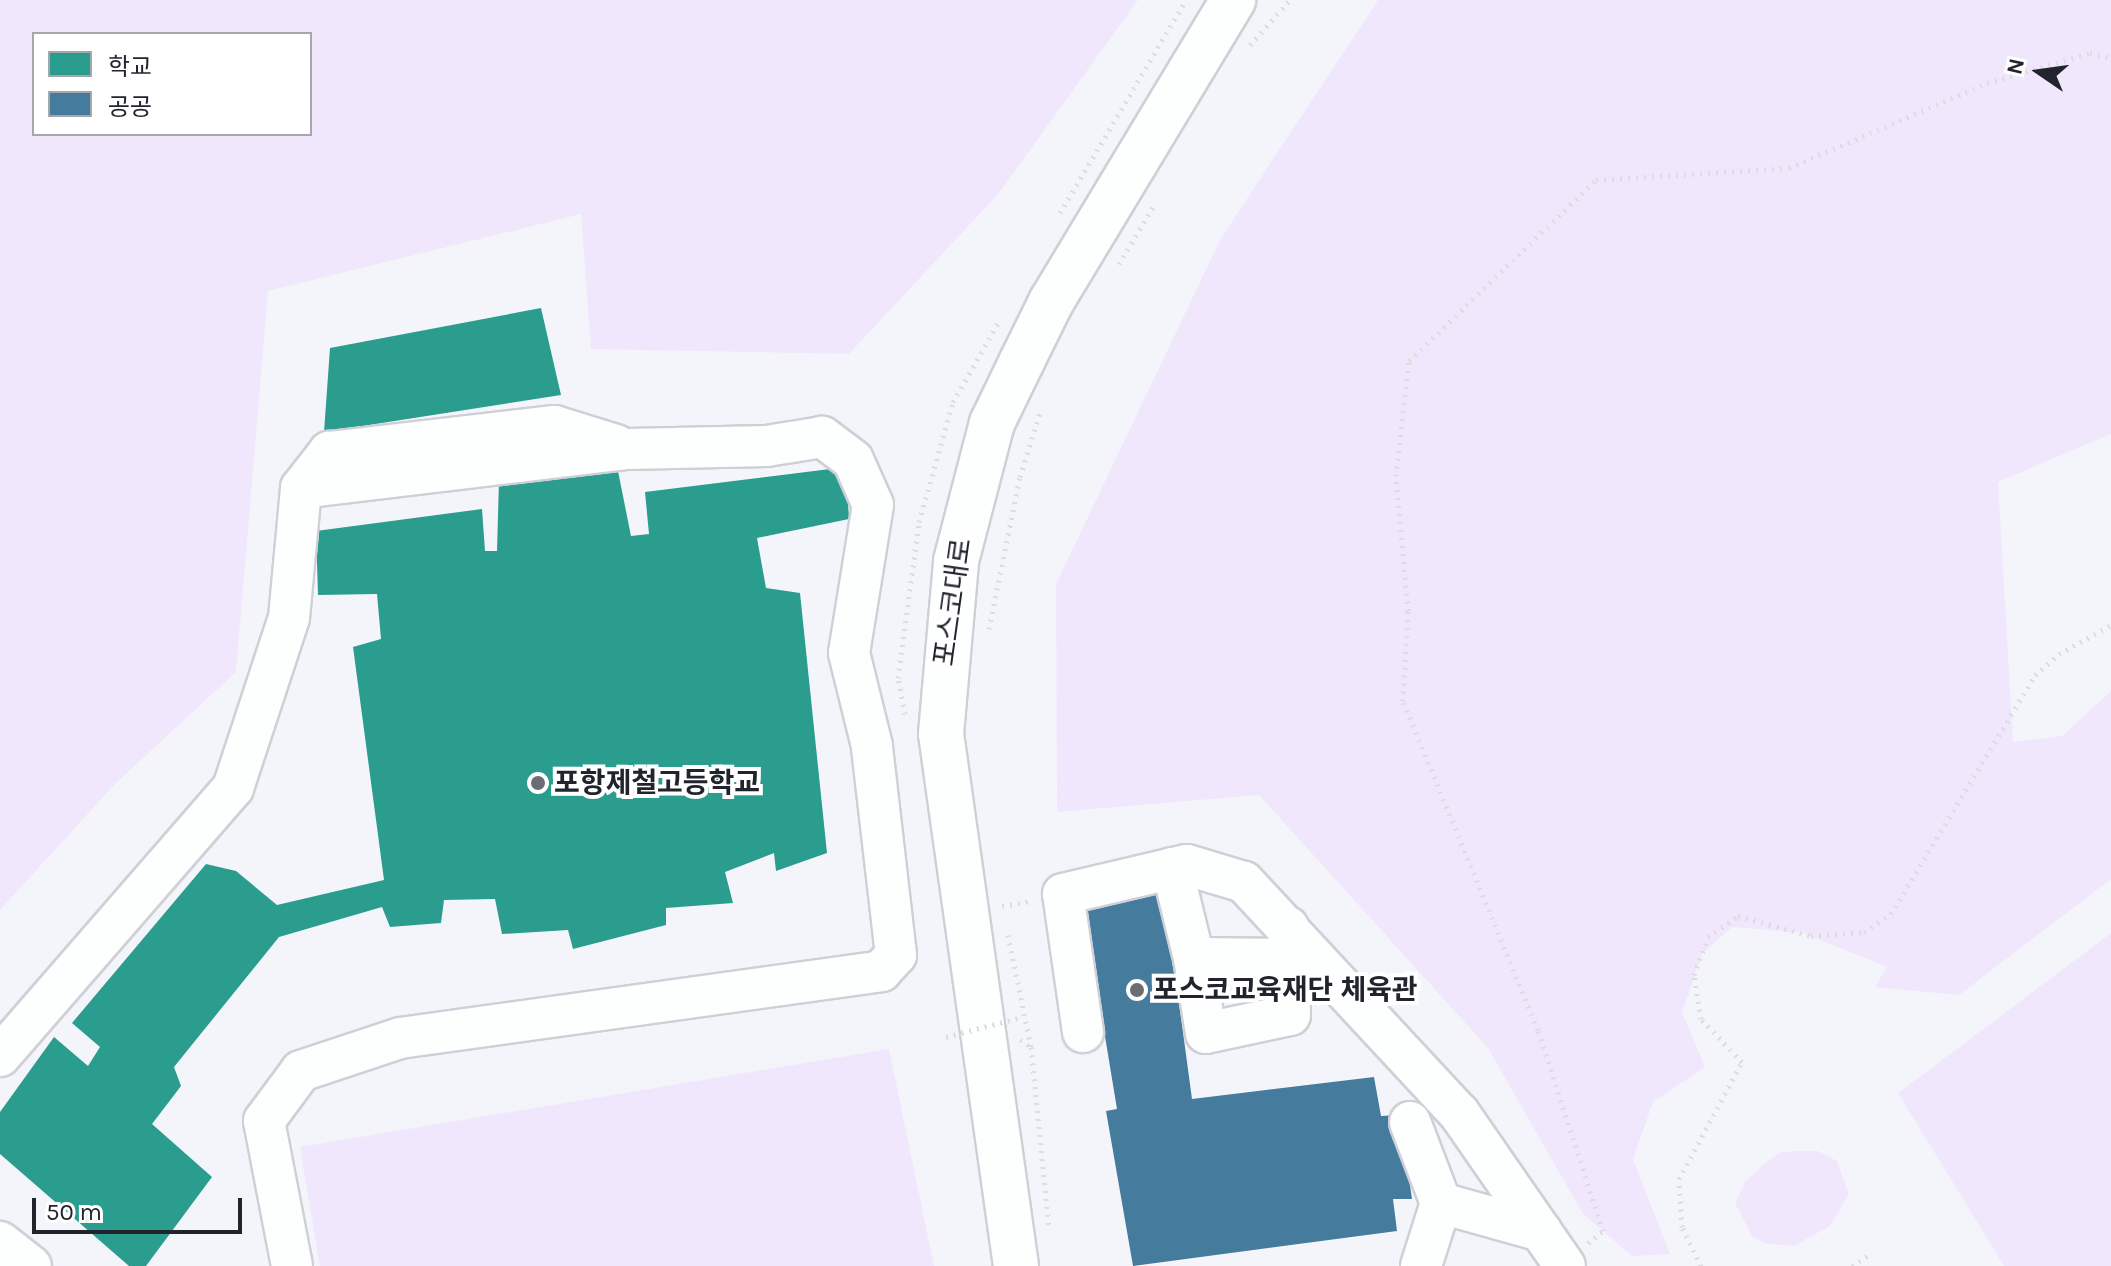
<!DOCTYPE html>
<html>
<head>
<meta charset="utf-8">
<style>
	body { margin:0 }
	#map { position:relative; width:2111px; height:1266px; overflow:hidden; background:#f4f5fa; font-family:Karla,"Noto Sans KR",sans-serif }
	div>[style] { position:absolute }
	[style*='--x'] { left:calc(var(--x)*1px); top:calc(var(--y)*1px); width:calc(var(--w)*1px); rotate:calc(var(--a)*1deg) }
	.green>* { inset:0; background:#f1e7fc }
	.schools>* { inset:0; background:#2a9d8f }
	.public>* { inset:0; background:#457b9d }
	.path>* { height:5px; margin-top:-2.5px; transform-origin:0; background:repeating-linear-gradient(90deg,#dddddf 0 2px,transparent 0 8px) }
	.roads { filter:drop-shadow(2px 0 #cfd0d7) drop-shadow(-2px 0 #cfd0d7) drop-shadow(0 2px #cfd0d7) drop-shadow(0 -2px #cfd0d7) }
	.minor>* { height:40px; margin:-20px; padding:0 20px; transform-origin:20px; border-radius:20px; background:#fdfefe }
	.major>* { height:44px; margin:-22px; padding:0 22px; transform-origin:22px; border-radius:22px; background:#fdfefe }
	.path-bridge>* { height:5px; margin-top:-2.5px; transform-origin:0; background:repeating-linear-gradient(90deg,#dddddf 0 2px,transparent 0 8px) }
	.dots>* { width:22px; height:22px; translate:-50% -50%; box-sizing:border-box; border:4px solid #fff; border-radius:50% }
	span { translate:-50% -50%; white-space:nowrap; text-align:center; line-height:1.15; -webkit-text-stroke:8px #fff; paint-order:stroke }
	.street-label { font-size:28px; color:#21242c }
	.poi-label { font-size:28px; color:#21242c; font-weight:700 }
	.left { translate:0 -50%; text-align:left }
	.legend { position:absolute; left:32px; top:32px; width:280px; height:104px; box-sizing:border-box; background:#fff; border:2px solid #a6a7ab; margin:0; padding:10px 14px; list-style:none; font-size:24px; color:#21242c }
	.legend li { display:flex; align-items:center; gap:16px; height:40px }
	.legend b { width:40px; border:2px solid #a6a7ab }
	.north { position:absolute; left:1999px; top:32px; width:80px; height:80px; -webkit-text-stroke:6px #fff; paint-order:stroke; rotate:283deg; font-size:22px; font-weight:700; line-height:32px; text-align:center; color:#21242c }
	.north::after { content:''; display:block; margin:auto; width:28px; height:36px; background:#21242c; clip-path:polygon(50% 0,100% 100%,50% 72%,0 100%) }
	.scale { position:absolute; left:32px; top:1198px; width:210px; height:36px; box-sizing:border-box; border:4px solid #21242c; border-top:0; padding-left:10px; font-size:24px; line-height:28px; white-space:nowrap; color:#21242c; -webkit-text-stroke:6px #fff; paint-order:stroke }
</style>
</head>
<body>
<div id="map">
	<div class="green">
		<div style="clip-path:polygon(evenodd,0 0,1138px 0,999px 193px,849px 354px,591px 349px,581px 214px,268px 291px,236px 672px,115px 784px,0 910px,0 0,34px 34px,310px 34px,310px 134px,34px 134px,34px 34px)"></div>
		<div style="clip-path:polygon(1378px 0,2111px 0,2111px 434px,1998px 482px,2013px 742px,2062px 736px,2111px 691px,2111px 879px,1959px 995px,1875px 987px,1887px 967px,1803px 933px,1732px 927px,1702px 954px,1682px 1012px,1705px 1067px,1653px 1102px,1633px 1159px,1670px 1254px,1632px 1256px,1583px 1214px,1488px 1048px,1259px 795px,1057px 812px,1056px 584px,1221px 238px)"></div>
		<div style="clip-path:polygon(2111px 933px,2111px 1266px,2004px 1266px,1898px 1093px)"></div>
		<div style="clip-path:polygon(889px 1049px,934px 1266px,320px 1266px,300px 1147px)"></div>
		<div style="clip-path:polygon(1800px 1151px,1818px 1151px,1837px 1161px,1849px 1194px,1830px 1226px,1794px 1246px,1767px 1244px,1752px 1236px,1735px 1203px,1745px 1182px,1764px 1164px,1781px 1152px)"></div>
	</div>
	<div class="schools">
		<div style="clip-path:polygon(541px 308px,561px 395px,324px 432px,330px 348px)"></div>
		<div style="clip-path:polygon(616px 461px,631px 536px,649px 534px,645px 492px,846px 467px,849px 519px,757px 538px,766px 588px,800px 593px,827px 853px,776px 871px,774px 853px,725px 872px,733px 903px,666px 908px,666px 925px,573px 949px,568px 930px,502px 934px,495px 899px,444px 900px,441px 923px,390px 927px,382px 907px,279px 937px,174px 1067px,181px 1086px,152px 1124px,212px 1177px,146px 1266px,129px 1266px,0 1154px,0 1112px,54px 1037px,88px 1066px,100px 1047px,72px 1023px,206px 864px,236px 871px,277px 905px,384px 880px,353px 647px,381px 639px,377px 594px,318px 595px,316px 531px,482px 509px,485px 551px,497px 551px,499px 480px)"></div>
	</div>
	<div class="public">
		<div style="clip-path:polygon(1163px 884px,1192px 1099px,1374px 1077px,1381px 1116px,1400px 1115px,1412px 1199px,1393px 1199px,1397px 1231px,1133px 1266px,1106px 1111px,1117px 1109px,1083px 903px)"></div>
	</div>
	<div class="path">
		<div style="--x:1250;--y:45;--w:60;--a:-48.4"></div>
		<div style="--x:1060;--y:213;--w:247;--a:-59.4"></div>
		<div style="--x:1119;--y:264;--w:70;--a:-59"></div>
		<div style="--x:989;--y:629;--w:155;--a:-78.5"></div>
		<div style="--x:1020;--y:477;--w:71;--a:-72.8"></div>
		<div style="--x:905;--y:714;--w:37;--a:-101"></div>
		<div style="--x:898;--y:678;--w:157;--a:-82.3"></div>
		<div style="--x:919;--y:522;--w:125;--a:-74.2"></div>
		<div style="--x:953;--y:402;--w:91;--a:-60.3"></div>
		<div style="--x:1002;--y:906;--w:29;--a:-10"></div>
		<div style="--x:1008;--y:935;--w:114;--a:78.4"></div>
		<div style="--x:1020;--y:1040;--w:13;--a:32"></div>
		<div style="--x:1031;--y:1047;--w:181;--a:84.3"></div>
		<div style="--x:1588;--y:1243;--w:19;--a:-39"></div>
		<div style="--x:1603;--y:1231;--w:211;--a:-107.9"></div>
		<div style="--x:1538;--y:1030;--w:356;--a:-112.3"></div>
		<div style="--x:1403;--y:701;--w:90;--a:-86.8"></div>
		<div style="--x:1408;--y:611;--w:136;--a:-95.1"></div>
		<div style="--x:1396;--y:476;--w:116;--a:-83.6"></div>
		<div style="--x:1409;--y:361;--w:260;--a:-44.1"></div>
		<div style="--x:1596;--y:180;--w:193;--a:-3.6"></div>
		<div style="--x:1789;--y:168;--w:215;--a:-23.2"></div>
		<div style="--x:1987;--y:83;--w:107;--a:-16.2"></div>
		<div style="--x:2090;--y:53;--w:22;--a:13"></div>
		<div style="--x:1701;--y:1266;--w:43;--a:-116"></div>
		<div style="--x:1682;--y:1227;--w:48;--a:-93.6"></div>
		<div style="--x:1679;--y:1179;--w:133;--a:-61.7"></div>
		<div style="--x:1742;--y:1062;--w:59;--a:-133.6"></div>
		<div style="--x:1701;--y:1019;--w:45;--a:-99"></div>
		<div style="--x:1694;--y:975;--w:40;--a:-69.8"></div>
		<div style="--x:1708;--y:937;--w:37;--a:-35"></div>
		<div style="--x:1738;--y:916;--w:76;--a:15.3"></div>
		<div style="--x:1811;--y:936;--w:53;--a:-4.3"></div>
		<div style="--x:1864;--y:932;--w:32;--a:-34"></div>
		<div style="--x:1891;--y:914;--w:279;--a:-58.9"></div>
		<div style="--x:2035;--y:675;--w:32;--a:-41"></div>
		<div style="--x:2059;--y:654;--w:60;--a:-29.1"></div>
		<div style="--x:1852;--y:1266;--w:24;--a:-33"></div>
	</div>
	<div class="roads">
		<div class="minor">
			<div style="--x:1172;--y:868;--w:93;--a:76.3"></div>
			<div style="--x:1288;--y:927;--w:32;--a:88"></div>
			<div style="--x:1289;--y:959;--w:56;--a:89"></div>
			<div style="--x:1290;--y:1015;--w:86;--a:167.9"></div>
			<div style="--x:1206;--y:1033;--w:76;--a:-99.1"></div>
			<div style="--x:1194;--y:958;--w:95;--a:0.6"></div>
			<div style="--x:1083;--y:1032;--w:139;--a:-98.2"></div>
			<div style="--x:1063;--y:894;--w:127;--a:-13.2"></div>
			<div style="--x:1187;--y:865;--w:59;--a:16.6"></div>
			<div style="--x:1244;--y:882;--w:316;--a:47.1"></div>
			<div style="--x:1459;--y:1113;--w:186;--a:55.3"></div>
			<div style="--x:0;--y:1056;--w:355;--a:-49"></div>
			<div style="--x:233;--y:788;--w:179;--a:-71.8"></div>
			<div style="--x:289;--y:618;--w:131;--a:-84.7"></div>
			<div style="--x:301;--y:488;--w:46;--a:-52.1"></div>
			<div style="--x:329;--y:452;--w:227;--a:-6.6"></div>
			<div style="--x:555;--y:426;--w:64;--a:17.3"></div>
			<div style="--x:1410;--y:1122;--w:87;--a:69.1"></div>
			<div style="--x:0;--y:1242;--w:39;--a:38"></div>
			<div style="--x:292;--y:1266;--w:148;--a:-100.9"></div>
			<div style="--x:264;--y:1121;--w:62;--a:-53.5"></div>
			<div style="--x:301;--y:1071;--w:104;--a:-18.4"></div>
			<div style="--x:400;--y:1038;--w:486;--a:-7.9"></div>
			<div style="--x:881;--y:971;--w:22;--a:-47"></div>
			<div style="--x:896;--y:955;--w:210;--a:-96.6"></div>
			<div style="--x:872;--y:746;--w:96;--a:-103.9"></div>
			<div style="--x:849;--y:653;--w:150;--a:-80.8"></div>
			<div style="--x:873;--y:505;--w:49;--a:-114"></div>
			<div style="--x:853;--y:460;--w:39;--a:-143"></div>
			<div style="--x:822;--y:437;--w:56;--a:170.7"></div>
			<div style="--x:767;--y:446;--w:140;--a:178.8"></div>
			<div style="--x:627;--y:449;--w:328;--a:173.2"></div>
			<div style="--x:1421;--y:1266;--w:66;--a:-72.4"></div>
			<div style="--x:1441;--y:1203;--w:104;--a:15.6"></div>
		</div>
		<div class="major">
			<div style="--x:1016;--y:1266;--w:537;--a:-98.02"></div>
			<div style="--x:941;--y:734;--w:174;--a:-85"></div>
			<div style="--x:956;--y:561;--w:143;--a:-75.4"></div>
			<div style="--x:992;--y:423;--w:69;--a:-64.2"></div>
			<div style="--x:1022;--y:361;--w:66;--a:-63.8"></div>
			<div style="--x:1051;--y:302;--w:353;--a:-58.9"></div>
		</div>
	</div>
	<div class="path-bridge">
		<div style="--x:946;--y:1037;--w:79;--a:-14.7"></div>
	</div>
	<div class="dots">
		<div style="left:538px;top:783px;background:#6b6d74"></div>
		<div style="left:1137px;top:990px;background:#6b6d74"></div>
	</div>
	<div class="street-label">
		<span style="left:953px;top:602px;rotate:-82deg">포스코대로</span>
	</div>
	<div class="poi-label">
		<span class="left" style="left:554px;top:783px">포항제철고등학교</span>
		<span class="left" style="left:1153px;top:990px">포스코교육재단 체육관</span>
	</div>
	<ul class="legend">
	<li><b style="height:22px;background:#2a9d8f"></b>학교</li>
	<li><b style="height:22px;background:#457b9d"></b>공공</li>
	</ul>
	<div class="north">N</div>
	<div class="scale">50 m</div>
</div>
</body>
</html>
